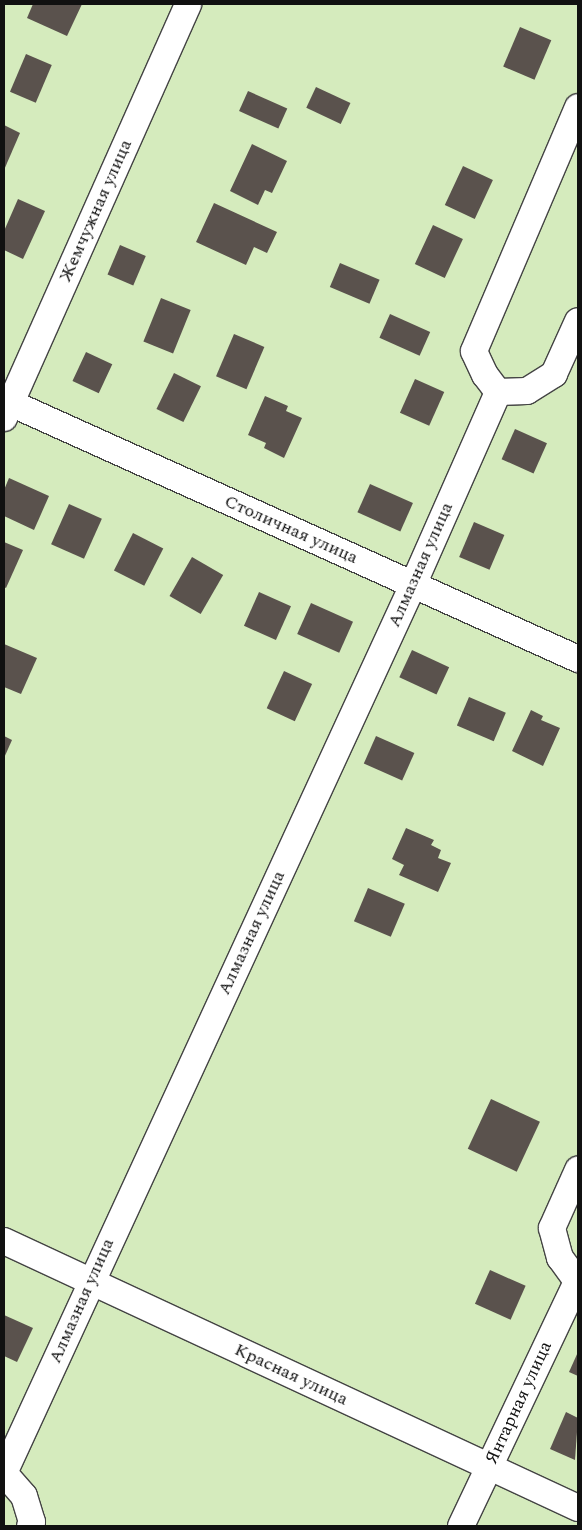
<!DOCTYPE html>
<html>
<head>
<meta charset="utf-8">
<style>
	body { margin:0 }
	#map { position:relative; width:582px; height:1530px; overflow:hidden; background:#fffdf5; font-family:Spectral,serif }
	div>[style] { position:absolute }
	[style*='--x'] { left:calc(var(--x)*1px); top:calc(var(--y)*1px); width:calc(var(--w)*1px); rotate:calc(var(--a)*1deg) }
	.green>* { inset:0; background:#d5ebbd; transform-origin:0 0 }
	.building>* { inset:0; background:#5a524d; transform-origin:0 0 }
	.roads { filter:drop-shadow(1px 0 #444) drop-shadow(-1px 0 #444) drop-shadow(0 1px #444) drop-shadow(0 -1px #444) }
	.minor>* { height:26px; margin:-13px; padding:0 13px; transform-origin:13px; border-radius:13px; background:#fff }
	span { translate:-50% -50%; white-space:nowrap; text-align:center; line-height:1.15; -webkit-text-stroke:5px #fff; paint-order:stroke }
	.street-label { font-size:18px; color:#111 }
	.frame { position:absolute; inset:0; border:5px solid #111; pointer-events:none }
</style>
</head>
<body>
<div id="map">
	<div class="green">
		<div style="left:4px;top:4px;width:574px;height:1522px"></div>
	</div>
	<div class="building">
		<div style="clip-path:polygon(33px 4px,82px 4px,67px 36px,27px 18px)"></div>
		<div style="left:520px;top:27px;width:34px;height:43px;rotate:23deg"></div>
		<div style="left:26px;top:54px;width:28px;height:41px;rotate:23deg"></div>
		<div style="left:316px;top:87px;width:38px;height:23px;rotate:25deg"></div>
		<div style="left:248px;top:91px;width:43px;height:22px;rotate:24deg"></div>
		<div style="clip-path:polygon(4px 125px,20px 133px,4px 170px)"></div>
		<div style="clip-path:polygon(252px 144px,287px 161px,272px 193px,265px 190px,258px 205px,230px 191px)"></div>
		<div style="left:463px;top:166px;width:33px;height:43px;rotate:25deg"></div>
		<div style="clip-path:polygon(18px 199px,45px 211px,23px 259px,4px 250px,4px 231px)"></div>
		<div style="clip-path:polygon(214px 203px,277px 232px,267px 253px,254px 247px,246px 265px,196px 242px)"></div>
		<div style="left:433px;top:225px;width:33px;height:43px;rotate:25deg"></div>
		<div style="left:120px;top:245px;width:28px;height:32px;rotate:23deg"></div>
		<div style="left:340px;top:263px;width:43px;height:26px;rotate:23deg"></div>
		<div style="left:161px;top:298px;width:32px;height:47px;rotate:22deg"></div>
		<div style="left:390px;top:314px;width:44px;height:26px;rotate:24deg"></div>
		<div style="left:234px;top:334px;width:33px;height:46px;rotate:23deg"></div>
		<div style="left:86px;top:352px;width:29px;height:32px;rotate:25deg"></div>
		<div style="left:174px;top:373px;width:30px;height:40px;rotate:26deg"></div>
		<div style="left:415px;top:379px;width:32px;height:37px;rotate:24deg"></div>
		<div style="clip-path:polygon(265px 396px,288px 406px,286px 411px,302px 418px,284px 458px,264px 448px,266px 443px,248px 435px)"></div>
		<div style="left:515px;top:429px;width:35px;height:33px;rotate:24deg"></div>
		<div style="clip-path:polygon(9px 478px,49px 496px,34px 530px,4px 516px,4px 490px)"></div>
		<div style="left:370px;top:484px;width:47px;height:31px;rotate:24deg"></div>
		<div style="left:69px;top:504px;width:36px;height:44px;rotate:24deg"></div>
		<div style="left:474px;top:522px;width:33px;height:38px;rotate:23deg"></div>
		<div style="left:133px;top:533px;width:34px;height:42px;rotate:27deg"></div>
		<div style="clip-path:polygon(4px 542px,23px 550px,6px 588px,4px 587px)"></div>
		<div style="left:192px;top:557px;width:36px;height:45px;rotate:30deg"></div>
		<div style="left:259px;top:592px;width:35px;height:37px;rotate:24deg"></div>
		<div style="left:311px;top:603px;width:46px;height:34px;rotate:24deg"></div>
		<div style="clip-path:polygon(4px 644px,37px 658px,21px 694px,4px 687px)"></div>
		<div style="left:412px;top:650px;width:41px;height:30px;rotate:25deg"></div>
		<div style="left:284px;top:671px;width:31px;height:41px;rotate:25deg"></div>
		<div style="left:469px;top:697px;width:40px;height:31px;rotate:23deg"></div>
		<div style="clip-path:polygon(531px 710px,543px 716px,541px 720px,560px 728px,543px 766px,512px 751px)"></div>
		<div style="clip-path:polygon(4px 736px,12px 740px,4px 758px)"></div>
		<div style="left:376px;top:736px;width:42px;height:30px;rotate:24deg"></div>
		<div style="clip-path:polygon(406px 828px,434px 840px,431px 845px,441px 850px,438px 858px,451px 863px,438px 892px,399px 875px,404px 865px,392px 859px)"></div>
		<div style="left:368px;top:888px;width:40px;height:36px;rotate:23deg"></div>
		<div style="left:491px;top:1099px;width:54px;height:55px;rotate:25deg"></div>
		<div style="left:490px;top:1270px;width:39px;height:37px;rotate:24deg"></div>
		<div style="clip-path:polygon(4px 1315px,33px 1328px,17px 1362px,4px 1356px)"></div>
		<div style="clip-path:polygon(578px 1352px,578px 1376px,569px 1372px)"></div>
		<div style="clip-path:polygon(566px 1412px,578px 1418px,575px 1460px,550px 1449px)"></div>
	</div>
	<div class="roads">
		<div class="minor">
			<div style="--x:498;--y:392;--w:29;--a:-2"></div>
			<div style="--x:527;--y:391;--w:32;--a:-32"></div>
			<div style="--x:554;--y:374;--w:58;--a:-65.6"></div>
			<div style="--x:4;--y:400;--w:630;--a:24.29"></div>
			<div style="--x:4;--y:418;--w:453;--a:-66"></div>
			<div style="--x:4;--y:1241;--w:633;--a:24.95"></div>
			<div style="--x:577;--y:1281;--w:29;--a:-126"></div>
			<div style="--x:560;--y:1258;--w:31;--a:-105"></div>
			<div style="--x:552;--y:1228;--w:64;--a:-65.9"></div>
			<div style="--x:4;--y:1473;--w:978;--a:-65.27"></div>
			<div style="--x:413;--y:585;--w:211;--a:-66.2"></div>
			<div style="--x:498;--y:392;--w:21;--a:-127"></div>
			<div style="--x:485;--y:375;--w:26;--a:-115"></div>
			<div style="--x:474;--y:351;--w:265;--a:-66.9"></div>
			<div style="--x:4;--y:1473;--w:30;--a:49"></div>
			<div style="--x:24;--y:1496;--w:27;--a:73"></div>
			<div style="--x:32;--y:1522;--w:4;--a:117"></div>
			<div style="--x:461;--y:1526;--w:272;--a:-64.6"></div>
		</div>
	</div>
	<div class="street-label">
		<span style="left:96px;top:211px;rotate:-66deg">Жемчужная улица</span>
		<span style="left:291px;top:530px;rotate:24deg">Столичная улица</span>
		<span style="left:421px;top:565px;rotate:-66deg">Алмазная улица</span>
		<span style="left:252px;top:933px;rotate:-65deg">Алмазная улица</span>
		<span style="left:82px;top:1301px;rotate:-66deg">Алмазная улица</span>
		<span style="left:291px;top:1375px;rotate:25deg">Красная улица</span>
		<span style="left:519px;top:1403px;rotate:-65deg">Янтарная улица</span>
	</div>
	<div class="frame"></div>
</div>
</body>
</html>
